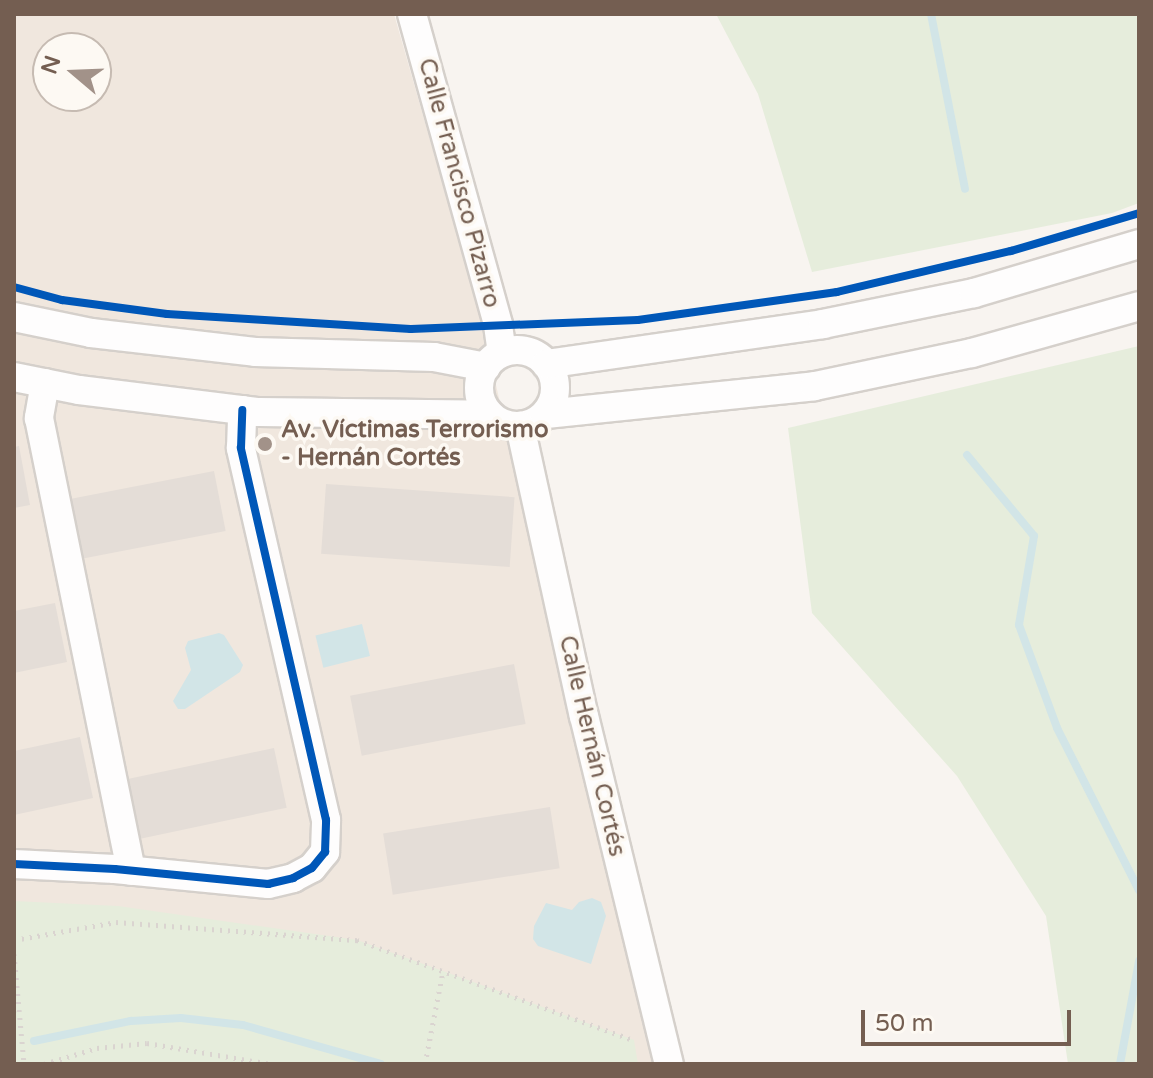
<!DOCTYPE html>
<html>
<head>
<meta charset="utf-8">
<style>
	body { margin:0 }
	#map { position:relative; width:1153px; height:1078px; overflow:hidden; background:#f8f4f0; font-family:"Varela Round",sans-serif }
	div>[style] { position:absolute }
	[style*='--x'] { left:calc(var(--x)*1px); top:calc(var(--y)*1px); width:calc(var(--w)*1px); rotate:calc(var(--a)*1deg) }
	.residential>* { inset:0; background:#f0e7de }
	.green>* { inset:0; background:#e6eddc }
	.water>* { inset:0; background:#d2e5e7; transform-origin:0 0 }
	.stream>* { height:8px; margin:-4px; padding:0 4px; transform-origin:4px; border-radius:4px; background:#d2e5e7 }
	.building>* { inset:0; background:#e4ddd7; transform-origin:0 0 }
	.path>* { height:5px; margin-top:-2.5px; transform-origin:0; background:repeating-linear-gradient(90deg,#dad4d0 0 2px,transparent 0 8px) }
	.roads { filter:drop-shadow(2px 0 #d5d0cb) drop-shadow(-2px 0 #d5d0cb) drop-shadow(0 2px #d5d0cb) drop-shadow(0 -2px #d5d0cb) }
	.street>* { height:28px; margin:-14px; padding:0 14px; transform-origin:14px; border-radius:14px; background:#fefdfd }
	.street>.ring { margin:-14px; padding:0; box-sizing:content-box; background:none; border:28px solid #fefdfd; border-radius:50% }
	.cycleway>* { height:8px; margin:-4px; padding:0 4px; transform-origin:4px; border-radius:4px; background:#0057b8 }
	.dots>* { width:22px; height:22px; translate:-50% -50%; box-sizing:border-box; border:4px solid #fdf9f3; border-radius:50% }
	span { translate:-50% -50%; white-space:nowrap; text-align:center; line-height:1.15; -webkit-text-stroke:7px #fdf9f3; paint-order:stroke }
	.street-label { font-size:24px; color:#745e51 }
	.poi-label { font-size:24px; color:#745e51; font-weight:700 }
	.left { translate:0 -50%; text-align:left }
	.frame { position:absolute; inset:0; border:16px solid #745e51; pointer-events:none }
	.north { position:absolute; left:32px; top:32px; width:80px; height:80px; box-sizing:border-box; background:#fdf9f3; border:2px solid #c6bbb2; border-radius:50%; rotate:289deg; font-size:22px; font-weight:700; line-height:32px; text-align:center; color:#745e51 }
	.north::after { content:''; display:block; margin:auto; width:28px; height:36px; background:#a29289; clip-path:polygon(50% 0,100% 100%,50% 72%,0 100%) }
	.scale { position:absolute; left:861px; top:1010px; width:210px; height:36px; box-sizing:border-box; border:4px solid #745e51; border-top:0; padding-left:10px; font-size:24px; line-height:28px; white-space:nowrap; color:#745e51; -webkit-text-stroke:6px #fdf9f3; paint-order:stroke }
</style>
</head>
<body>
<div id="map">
	<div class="residential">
		<div style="clip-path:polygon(evenodd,14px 14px,394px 14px,479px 311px,652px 1064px,14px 1064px,14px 14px,48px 48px,96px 48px,96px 96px,48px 96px,48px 48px)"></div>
	</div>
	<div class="green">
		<div style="clip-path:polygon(716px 14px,1139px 14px,1139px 203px,1112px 213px,812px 272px,758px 94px)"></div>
		<div style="clip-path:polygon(1139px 346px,1139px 1064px,1068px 1064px,1046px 916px,957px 776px,812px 613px,788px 428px)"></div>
		<div style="clip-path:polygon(14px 901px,118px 906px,357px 940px,634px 1040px,638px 1064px,14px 1064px)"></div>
	</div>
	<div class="water">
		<div style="left:362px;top:624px;width:33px;height:48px;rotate:76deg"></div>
		<div style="clip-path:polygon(219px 633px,224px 635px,243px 665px,240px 672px,185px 709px,178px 709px,173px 701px,191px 670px,185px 648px,188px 641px)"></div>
		<div style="clip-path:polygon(592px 898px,601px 902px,606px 916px,591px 964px,538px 946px,533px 939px,534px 926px,546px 903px,572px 910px,579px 902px)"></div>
	</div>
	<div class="stream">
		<div style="--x:931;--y:14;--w:178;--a:79"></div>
		<div style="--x:967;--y:455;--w:105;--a:50.4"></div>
		<div style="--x:1034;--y:536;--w:90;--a:99.6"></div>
		<div style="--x:1019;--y:625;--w:110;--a:69.7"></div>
		<div style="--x:1057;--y:728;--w:182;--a:63.2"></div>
		<div style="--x:34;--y:1041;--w:99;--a:-11.7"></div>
		<div style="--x:131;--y:1021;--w:50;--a:-3.4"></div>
		<div style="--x:181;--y:1018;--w:62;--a:6.4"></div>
		<div style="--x:243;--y:1025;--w:143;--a:15.8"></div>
		<div style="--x:1120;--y:1064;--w:105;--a:-79.5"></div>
	</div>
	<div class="building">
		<div style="clip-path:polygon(19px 446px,30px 505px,14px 508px,14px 447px)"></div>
		<div style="left:214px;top:471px;width:61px;height:161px;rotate:79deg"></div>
		<div style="left:326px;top:484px;width:189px;height:70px;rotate:4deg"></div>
		<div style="clip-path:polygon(55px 603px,67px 662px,14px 673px,14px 611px)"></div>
		<div style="left:514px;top:664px;width:61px;height:167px;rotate:79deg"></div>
		<div style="clip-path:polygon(80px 737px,93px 798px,14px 815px,14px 751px)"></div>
		<div style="left:274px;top:748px;width:61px;height:164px;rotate:78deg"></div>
		<div style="left:550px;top:807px;width:62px;height:169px;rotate:81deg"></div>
	</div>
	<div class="path">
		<div style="--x:14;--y:940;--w:104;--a:-10"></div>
		<div style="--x:116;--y:922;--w:242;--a:4.3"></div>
		<div style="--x:357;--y:940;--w:294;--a:19.9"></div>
		<div style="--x:14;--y:954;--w:110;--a:84.8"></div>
		<div style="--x:44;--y:1064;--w:55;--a:-16.8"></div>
		<div style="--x:97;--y:1048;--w:50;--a:-5.7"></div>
		<div style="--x:147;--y:1043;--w:126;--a:9.6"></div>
		<div style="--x:425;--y:1064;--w:95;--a:-79"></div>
	</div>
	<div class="roads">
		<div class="street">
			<div style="--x:412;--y:14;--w:323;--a:74.5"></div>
			<div style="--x:498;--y:325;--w:28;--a:82"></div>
			<div style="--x:14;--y:317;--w:79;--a:11.7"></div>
			<div style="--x:91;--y:333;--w:165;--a:6.6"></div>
			<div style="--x:255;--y:352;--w:179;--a:1.6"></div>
			<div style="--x:434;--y:357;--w:53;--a:10.9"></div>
			<div class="ring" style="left:479px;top:350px;width:48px;height:48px"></div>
			<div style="--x:546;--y:364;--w:280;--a:-8.2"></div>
			<div style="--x:823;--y:324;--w:154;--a:-11.6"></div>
			<div style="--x:974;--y:293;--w:172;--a:-16.5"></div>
			<div style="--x:14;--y:377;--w:66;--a:11.3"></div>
			<div style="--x:79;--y:390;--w:181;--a:7"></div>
			<div style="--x:259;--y:412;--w:231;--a:0.7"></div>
			<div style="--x:45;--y:383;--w:36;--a:100"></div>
			<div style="--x:39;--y:418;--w:462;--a:78.5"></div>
			<div style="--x:546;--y:414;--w:270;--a:-5.9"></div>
			<div style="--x:815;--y:386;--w:160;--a:-11.9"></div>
			<div style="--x:972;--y:353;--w:173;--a:-15.7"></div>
			<div style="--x:520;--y:426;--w:297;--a:77.6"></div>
			<div style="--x:584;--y:716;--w:358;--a:76.3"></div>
			<div style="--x:14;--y:864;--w:101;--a:2.8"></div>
			<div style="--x:115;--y:869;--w:154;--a:5.6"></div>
			<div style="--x:268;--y:884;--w:26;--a:-13"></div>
			<div style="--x:293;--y:878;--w:21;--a:-28"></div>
			<div style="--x:312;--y:868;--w:21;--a:-51"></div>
			<div style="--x:325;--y:852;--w:32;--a:-88"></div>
			<div style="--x:326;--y:820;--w:382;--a:-102.9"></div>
			<div style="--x:241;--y:448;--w:38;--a:-88"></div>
		</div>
	</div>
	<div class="cycleway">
		<div style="--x:14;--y:287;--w:50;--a:15.2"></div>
		<div style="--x:62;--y:300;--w:106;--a:7.6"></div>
		<div style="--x:167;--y:314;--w:244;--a:3.5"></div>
		<div style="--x:411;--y:329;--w:227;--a:-2.3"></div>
		<div style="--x:638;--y:320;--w:201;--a:-8"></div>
		<div style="--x:837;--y:292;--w:179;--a:-13.3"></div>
		<div style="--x:1011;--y:251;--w:134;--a:-16.5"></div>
		<div style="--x:14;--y:864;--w:101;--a:2.8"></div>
		<div style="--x:115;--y:869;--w:154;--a:5.6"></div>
		<div style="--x:268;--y:884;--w:26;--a:-13"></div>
		<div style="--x:293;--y:878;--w:21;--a:-28"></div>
		<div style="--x:312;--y:868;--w:21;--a:-51"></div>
		<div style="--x:325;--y:852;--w:32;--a:-88"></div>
		<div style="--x:326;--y:820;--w:382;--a:-102.9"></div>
		<div style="--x:241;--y:448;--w:38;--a:-88"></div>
	</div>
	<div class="dots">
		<div style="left:265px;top:444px;background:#a29289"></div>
	</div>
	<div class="street-label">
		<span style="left:459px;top:183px;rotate:75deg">Calle Francisco Pizarro</span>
		<span style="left:592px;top:746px;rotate:77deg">Calle Hernán Cortés</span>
	</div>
	<div class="poi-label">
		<span class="left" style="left:281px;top:444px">Av. Víctimas Terrorismo<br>- Hernán Cortés</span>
	</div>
	<div class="frame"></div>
	<div class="north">N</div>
	<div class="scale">50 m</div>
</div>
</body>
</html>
